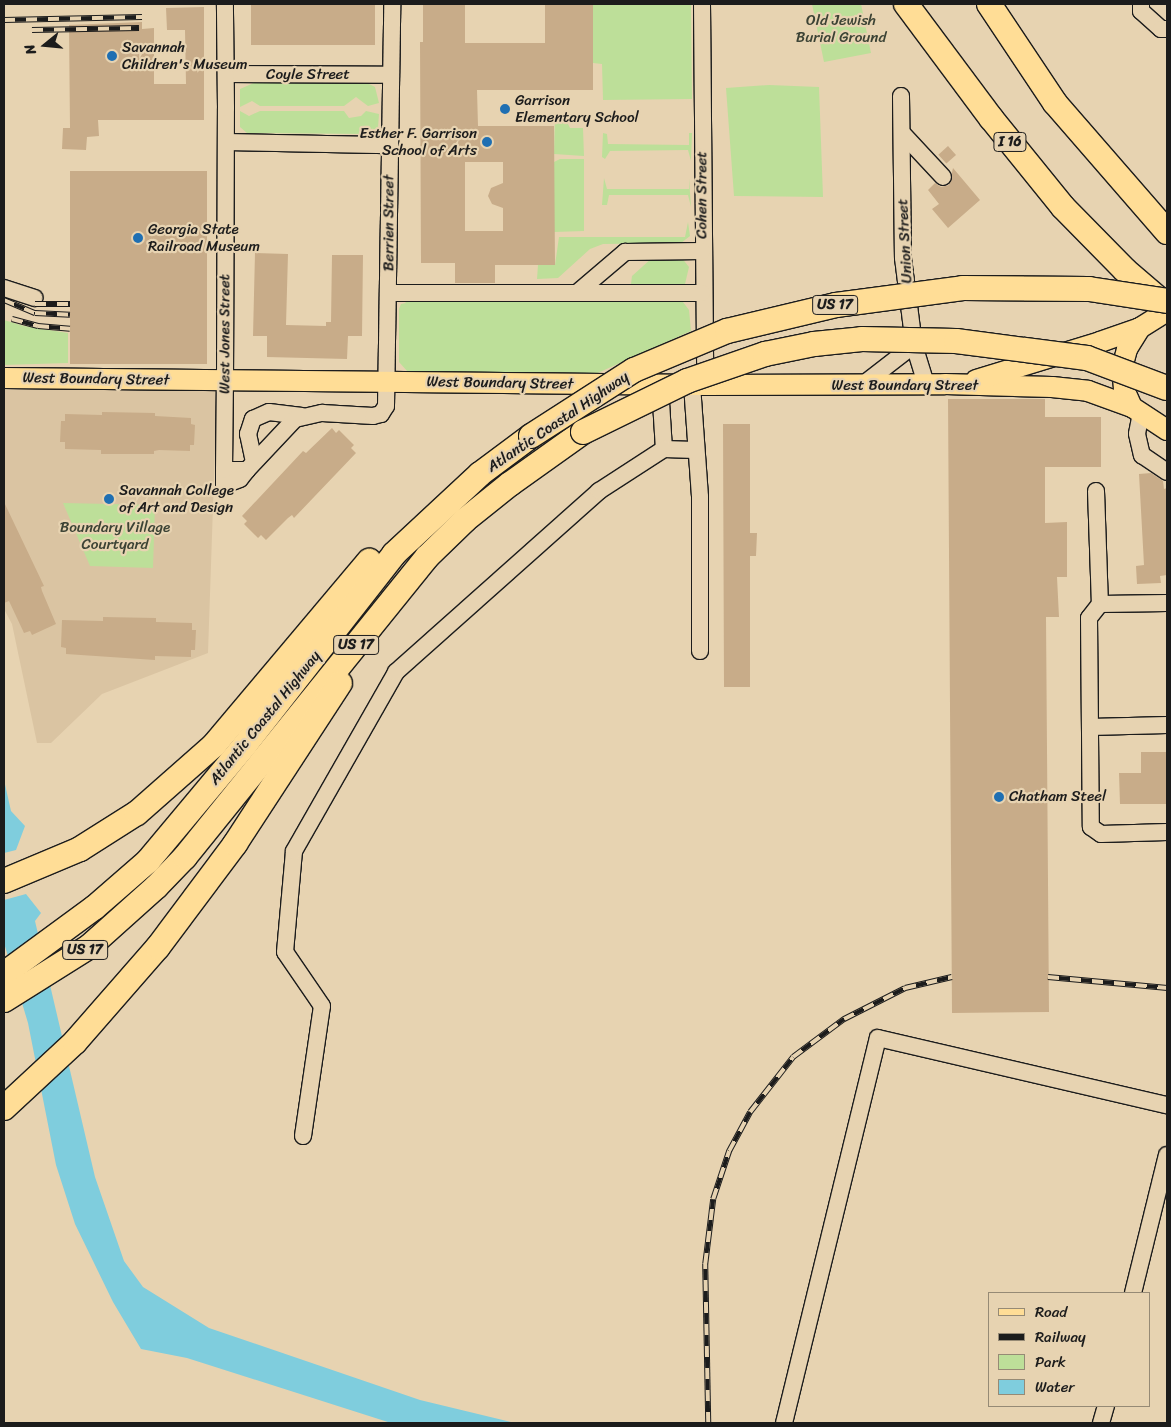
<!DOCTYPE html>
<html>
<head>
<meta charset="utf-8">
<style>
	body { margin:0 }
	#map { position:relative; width:1171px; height:1427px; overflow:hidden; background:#e7d3b1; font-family:Sriracha,sans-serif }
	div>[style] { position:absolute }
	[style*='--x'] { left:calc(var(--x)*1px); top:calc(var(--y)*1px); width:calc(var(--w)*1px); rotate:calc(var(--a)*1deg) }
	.built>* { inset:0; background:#dac4a2 }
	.green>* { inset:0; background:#bddf99 }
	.water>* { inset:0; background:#7fcddd }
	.building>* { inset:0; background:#c8ac89; transform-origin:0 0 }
	.roads { filter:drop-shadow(1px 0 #1c1c1c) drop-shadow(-1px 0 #1c1c1c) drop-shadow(0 1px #1c1c1c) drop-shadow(0 -1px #1c1c1c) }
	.minor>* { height:16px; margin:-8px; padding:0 8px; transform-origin:8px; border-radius:8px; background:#e7d3b1 }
	.major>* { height:20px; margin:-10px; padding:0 10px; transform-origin:10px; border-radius:10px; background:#ffdd96 }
	.highway>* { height:24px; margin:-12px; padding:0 12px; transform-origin:12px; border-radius:12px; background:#ffdd96 }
	.rail>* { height:5.5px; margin-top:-2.75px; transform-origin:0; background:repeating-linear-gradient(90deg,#e7d3b1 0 11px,#1c1c1c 0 22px); box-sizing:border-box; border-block:1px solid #1c1c1c }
	.bridges { filter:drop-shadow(1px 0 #1c1c1c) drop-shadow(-1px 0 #1c1c1c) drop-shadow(0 1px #1c1c1c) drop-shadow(0 -1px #1c1c1c) }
	.highway-bridge>* { height:24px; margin:-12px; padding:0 12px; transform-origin:12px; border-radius:12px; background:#ffdd96 }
	.dots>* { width:14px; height:14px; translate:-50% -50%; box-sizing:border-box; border:2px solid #e7d3b1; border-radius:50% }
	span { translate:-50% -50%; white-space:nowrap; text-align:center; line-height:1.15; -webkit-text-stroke:4.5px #e7d3b1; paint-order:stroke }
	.shield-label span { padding:1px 4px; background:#e7d3b1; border:1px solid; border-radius:4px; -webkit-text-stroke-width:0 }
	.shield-label { font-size:14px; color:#1c1c1c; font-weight:700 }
	.park-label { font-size:15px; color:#3c4335 }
	.poi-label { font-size:15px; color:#1c1c1c }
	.left { translate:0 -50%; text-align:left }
	.right { translate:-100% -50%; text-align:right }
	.street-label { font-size:15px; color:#1c1c1c }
	.frame { position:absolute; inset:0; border:5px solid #1c1c1c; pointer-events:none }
	.legend { position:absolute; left:988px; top:1292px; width:162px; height:115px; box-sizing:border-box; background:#e7d3b1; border:1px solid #968a75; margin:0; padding:6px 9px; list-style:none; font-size:15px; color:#1c1c1c }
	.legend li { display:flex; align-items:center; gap:10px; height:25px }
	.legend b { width:25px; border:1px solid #968a75 }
	.north { position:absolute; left:20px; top:20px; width:50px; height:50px; -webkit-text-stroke:4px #e7d3b1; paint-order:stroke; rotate:253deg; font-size:14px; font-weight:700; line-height:20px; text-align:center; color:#1c1c1c }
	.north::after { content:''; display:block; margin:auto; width:18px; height:22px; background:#1c1c1c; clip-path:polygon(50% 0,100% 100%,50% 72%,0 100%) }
</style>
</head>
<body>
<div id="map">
	<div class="built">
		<div style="clip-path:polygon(4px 388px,217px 389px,208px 653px,102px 694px,51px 743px,37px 743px,12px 624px,4px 609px)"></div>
	</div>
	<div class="green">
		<div style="clip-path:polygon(593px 4px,691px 4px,692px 99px,603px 100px,602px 64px,593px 63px)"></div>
		<div style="clip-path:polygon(812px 4px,861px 4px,871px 53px,824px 62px)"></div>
		<div style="clip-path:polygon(256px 82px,367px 83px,375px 87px,379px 103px,368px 106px,356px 97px,344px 106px,260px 106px,252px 101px,240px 107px,240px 89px)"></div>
		<div style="clip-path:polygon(769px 85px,819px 87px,823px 197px,734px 196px,726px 88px)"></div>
		<div style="clip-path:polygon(240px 111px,249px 116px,260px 111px,344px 111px,349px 118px,361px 116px,366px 111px,379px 114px,378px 128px,364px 134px,247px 133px,240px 127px)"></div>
		<div style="clip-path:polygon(555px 117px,566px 120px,570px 128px,583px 128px,584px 156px,554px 154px)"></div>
		<div style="clip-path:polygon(603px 133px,607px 134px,608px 144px,689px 145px,689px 133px,692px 133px,691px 161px,688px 150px,610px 151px,605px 159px,602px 157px)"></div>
		<div style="clip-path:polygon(560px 159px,584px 159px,584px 231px,554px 232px,554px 162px)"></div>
		<div style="clip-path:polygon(689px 178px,691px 207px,688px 195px,609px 195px,607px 205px,602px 205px,604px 178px,607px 189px,689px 189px)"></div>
		<div style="clip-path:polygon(688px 222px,690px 236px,681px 243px,603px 244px,590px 249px,558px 278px,537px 279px,538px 265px,555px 265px,559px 237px,685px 237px)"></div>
		<div style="clip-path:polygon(681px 257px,689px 267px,685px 284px,631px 284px,632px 276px,652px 258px)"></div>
		<div style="clip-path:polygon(680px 298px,689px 310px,691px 331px,591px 376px,419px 373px,408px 372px,399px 362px,399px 309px,401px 304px,406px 303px,404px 301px,678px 301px)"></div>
		<div style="clip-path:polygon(4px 320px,24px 326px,68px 333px,68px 363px,4px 365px)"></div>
		<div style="clip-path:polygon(63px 503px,155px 505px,153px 568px,90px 566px)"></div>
	</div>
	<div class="water">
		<div style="clip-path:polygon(4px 780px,11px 811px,25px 826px,16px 850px,4px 853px)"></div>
		<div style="clip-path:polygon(26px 894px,41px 913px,35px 921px,95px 1177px,124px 1261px,143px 1287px,209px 1328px,420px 1400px,515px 1423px,391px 1423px,187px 1358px,141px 1349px,113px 1302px,75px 1224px,56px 1165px,28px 1023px,4px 943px,4px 900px)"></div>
	</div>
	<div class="building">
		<div style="left:251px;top:4px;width:124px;height:41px"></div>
		<div style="clip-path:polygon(evenodd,423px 4px,465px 4px,465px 43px,545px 43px,545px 4px,593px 4px,593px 90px,477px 90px,478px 126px,554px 126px,555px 265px,495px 265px,495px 283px,455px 283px,455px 263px,421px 263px,420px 42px,423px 42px,423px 4px,465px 162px,503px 162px,503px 183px,491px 188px,488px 196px,492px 204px,503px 208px,503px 231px,465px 231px,465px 162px)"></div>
		<div style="clip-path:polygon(204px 7px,204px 120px,98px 120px,99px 136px,87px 137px,86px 150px,62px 149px,63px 128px,70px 128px,69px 25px,142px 22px,142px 29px,154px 28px,154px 84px,186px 84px,185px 30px,167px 30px,166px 8px)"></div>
		<div style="left:948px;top:146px;width:12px;height:13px;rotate:48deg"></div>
		<div style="clip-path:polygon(953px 168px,980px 200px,948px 228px,932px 209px,939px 204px,928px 190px,935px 183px,941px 187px,949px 185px)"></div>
		<div style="left:70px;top:171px;width:137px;height:193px"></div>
		<div style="clip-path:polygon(255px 253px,288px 254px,286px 325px,326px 326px,326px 322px,331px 322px,332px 255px,363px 255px,362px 336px,348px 336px,347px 359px,267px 357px,267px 336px,253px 336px)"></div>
		<div style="clip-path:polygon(948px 399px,1045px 399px,1045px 417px,1101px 417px,1101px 467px,1045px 467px,1045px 523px,1067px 522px,1067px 577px,1057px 577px,1059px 617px,1046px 617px,1049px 1012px,952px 1013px)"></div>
		<div style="clip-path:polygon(102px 412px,155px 413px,155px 416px,191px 418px,191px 424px,195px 425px,194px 445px,190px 445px,190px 451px,159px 450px,154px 451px,154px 454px,101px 454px,101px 450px,65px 449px,65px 442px,60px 442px,61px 421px,65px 421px,65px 414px,102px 415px)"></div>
		<div style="clip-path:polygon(723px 424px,750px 424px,750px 533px,757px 533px,756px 556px,750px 556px,750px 687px,724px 687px)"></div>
		<div style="clip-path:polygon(332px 428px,336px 433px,339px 430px,354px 445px,351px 448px,356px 453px,294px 518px,292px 515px,288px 518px,266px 540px,261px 535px,258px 538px,244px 524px,247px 521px,242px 516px,303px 451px,306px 453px)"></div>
		<div style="clip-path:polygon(1151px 473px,1163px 481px,1164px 489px,1167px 488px,1167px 575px,1160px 576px,1161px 583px,1137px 584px,1136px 566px,1144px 565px,1139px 474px)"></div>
		<div style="clip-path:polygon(4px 502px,44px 586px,41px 587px,42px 591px,56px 624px,32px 635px,30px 631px,24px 633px,9px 601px,4px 603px)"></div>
		<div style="clip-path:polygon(103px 617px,156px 618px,156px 622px,192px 623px,192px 630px,196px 630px,195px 650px,191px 650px,191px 657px,155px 656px,155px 660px,66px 654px,66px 648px,61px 647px,62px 620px,103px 621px)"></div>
		<div style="clip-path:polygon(1141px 752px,1167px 752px,1167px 804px,1120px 804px,1119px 773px,1141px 773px)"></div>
	</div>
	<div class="roads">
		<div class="minor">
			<div style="--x:702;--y:4;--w:380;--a:89.5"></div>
			<div style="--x:1141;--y:4;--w:7;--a:90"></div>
			<div style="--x:1141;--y:11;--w:27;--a:42"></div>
			<div style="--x:1161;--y:29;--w:6;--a:0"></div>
			<div style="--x:226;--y:74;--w:164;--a:0.3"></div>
			<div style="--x:901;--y:96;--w:162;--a:89.3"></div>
			<div style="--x:903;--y:258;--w:88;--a:82.8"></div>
			<div style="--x:914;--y:345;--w:41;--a:72.9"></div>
			<div style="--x:902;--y:133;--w:60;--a:47"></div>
			<div style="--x:226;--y:142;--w:163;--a:1.1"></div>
			<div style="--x:4;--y:288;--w:32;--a:18"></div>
			<div style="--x:578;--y:292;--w:62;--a:-40.4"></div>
			<div style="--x:625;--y:252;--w:77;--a:-0.7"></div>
			<div style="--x:389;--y:293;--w:313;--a:0"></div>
			<div style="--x:692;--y:385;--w:112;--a:85.9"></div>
			<div style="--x:700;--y:497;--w:154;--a:90"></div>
			<div style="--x:660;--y:386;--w:63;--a:86.4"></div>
			<div style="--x:664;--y:449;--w:31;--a:2"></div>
			<div style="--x:861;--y:386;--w:67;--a:-37.7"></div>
			<div style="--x:1141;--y:413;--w:21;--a:101"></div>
			<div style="--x:1137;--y:434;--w:22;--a:77"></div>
			<div style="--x:1142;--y:455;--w:30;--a:34"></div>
			<div style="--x:254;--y:462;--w:29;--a:-102"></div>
			<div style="--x:248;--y:434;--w:16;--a:-72"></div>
			<div style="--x:253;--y:419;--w:17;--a:-24"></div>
			<div style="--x:269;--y:412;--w:33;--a:7"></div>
			<div style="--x:224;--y:470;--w:23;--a:0"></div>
			<div style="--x:247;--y:470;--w:11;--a:128"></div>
			<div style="--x:240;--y:479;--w:17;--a:159"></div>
			<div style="--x:224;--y:485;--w:15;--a:-90"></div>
			<div style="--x:224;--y:470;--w:89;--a:-89.4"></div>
			<div style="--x:225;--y:381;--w:273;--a:-89.8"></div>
			<div style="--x:226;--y:108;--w:104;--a:-90.6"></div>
			<div style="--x:247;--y:470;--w:70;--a:-46.7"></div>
			<div style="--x:295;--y:419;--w:28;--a:-13"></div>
			<div style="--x:322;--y:413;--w:51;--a:3.4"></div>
			<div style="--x:373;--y:416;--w:8;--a:-14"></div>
			<div style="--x:381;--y:414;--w:9;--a:-58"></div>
			<div style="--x:386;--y:406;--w:402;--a:-89.1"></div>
			<div style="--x:1096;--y:491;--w:113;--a:88"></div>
			<div style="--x:1167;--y:603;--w:67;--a:179.1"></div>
			<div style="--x:1100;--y:604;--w:18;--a:128"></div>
			<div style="--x:1089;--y:618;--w:209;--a:89.5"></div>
			<div style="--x:1091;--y:827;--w:12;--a:35"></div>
			<div style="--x:1101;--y:834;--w:66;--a:-1.7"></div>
			<div style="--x:1090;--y:727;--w:77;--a:-1.5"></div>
			<div style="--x:303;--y:1136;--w:131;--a:-81.7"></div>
			<div style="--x:322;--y:1006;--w:65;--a:-124.4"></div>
			<div style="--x:285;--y:952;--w:101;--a:-84.9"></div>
			<div style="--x:294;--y:851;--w:206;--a:-60.3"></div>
			<div style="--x:396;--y:672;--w:272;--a:-41.7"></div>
			<div style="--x:599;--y:491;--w:77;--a:-32.9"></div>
			<div style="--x:1133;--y:1293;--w:142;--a:-76.2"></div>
			<div style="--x:784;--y:1423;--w:396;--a:-76.3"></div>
			<div style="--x:878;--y:1038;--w:297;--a:13.1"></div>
			<div style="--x:1101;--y:1423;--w:18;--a:-74"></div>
		</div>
		<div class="major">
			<div style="--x:4;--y:378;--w:701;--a:0.57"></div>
			<div style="--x:705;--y:385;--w:240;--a:-0.2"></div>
			<div style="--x:945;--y:384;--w:107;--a:1.6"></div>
			<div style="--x:1052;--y:387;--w:36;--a:6"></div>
			<div style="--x:1088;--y:391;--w:47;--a:20"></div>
			<div style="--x:1132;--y:407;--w:42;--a:33.3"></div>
			<div style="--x:976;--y:380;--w:130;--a:-17"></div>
			<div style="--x:1100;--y:342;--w:42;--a:-19.3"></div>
			<div style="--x:1140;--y:328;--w:32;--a:-32"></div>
			<div style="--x:1132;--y:407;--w:20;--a:-114"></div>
			<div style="--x:1124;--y:389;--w:21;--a:-95"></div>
			<div style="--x:1122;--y:368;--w:20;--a:-75"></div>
			<div style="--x:1127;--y:349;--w:25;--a:-58"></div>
		</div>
		<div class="highway">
			<div style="--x:906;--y:4;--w:142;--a:53.3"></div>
			<div style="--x:991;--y:118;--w:114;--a:51"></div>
			<div style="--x:1063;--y:207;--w:88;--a:45.5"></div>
			<div style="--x:1125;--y:270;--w:55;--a:40.6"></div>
			<div style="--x:989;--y:4;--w:119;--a:56.3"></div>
			<div style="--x:1055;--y:103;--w:171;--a:49"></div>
			<div style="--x:4;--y:881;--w:82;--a:-22.8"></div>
			<div style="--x:80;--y:849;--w:67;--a:-32.3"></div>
			<div style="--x:137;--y:813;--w:103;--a:-41.4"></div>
			<div style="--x:214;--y:745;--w:241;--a:-49.9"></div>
			<div style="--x:4;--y:974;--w:112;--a:-36.3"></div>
			<div style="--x:94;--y:908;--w:72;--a:-41"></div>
			<div style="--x:148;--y:861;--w:151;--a:-50.1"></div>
			<div style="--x:245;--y:745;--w:242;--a:-52"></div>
			<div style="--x:394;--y:554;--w:117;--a:-42.9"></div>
			<div style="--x:480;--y:474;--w:64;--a:-36.7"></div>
			<div style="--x:4;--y:1000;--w:102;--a:-32.1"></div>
			<div style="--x:90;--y:946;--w:89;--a:-41.8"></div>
			<div style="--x:156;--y:887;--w:42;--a:-46"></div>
			<div style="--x:185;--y:857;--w:385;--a:-51.1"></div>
			<div style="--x:427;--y:557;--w:53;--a:-44.2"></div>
			<div style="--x:465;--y:520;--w:58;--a:-38.7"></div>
			<div style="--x:510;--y:484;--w:90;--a:-35.5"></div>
			<div style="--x:4;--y:1108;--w:97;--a:-42.9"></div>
			<div style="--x:75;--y:1042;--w:126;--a:-48.9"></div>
			<div style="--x:158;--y:947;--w:129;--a:-53.2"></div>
			<div style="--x:235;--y:844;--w:192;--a:-56.9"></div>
		</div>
	</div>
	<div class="rail">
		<div style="--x:4;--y:20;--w:138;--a:-1.2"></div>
		<div style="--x:32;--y:30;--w:107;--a:-1.1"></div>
		<div style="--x:4;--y:300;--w:34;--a:23"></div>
		<div style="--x:35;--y:313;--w:35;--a:3"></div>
		<div style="--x:35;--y:304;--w:35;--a:0"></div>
		<div style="--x:12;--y:319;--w:27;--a:15"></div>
		<div style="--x:38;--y:326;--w:32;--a:5"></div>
		<div style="--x:1048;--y:977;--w:120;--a:5.3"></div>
		<div style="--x:708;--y:1423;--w:159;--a:-91.1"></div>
		<div style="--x:705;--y:1264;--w:65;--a:-83"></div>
		<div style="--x:713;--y:1199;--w:51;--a:-71.6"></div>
		<div style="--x:729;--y:1151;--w:44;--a:-61.7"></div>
		<div style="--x:750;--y:1112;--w:70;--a:-52"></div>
		<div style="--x:793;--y:1057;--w:64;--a:-36.7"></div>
		<div style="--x:844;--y:1019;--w:68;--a:-26.9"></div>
		<div style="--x:905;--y:988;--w:48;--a:-13.2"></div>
	</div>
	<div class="bridges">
		<div class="highway-bridge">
			<div style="--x:583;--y:432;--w:116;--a:-26.1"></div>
			<div style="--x:687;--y:381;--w:83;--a:-19.1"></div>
			<div style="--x:765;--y:354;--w:50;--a:-11.5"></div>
			<div style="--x:814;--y:344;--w:48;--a:-5.9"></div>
			<div style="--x:862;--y:339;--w:94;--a:1.2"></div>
			<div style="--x:956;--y:341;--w:132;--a:7.4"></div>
			<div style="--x:1087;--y:358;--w:85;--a:20.6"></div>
			<div style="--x:531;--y:436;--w:122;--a:-32.7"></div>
			<div style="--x:634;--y:370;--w:101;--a:-22.8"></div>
			<div style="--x:727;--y:331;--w:112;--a:-13.4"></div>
			<div style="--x:836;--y:305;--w:128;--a:-7.6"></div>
			<div style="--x:963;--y:288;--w:126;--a:0.5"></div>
			<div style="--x:1089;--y:289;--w:79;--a:8.7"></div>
		</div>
	</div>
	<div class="dots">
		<div style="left:112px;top:56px;background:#1f6fb2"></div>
		<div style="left:505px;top:109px;background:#1f6fb2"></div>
		<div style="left:487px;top:142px;background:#1f6fb2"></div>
		<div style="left:138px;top:238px;background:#1f6fb2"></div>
		<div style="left:109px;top:499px;background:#1f6fb2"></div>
		<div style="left:999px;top:797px;background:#1f6fb2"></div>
	</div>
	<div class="shield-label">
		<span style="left:1010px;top:142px">I 16</span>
		<span style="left:835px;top:305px">US 17</span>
		<span style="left:356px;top:645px">US 17</span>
		<span style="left:85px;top:950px">US 17</span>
	</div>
	<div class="park-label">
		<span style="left:841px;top:29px">Old Jewish<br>Burial Ground</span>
		<span style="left:115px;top:536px">Boundary Village<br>Courtyard</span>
	</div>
	<div class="poi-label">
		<span class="left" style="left:122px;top:56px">Savannah<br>Children's Museum</span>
		<span class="left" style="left:515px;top:109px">Garrison<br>Elementary School</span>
		<span class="right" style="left:477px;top:142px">Esther F. Garrison<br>School of Arts</span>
		<span class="left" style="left:148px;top:238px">Georgia State<br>Railroad Museum</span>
		<span class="left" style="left:119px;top:499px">Savannah College<br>of Art and Design</span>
		<span class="left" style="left:1009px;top:797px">Chatham Steel</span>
	</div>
	<div class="street-label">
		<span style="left:308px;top:75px">Coyle Street</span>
		<span style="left:702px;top:195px;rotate:-90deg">Cohen Street</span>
		<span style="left:389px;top:223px;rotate:-90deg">Berrien Street</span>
		<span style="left:905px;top:241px;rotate:-93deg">Union Street</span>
		<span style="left:225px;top:334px;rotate:-90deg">West Jones Street</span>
		<span style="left:96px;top:379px;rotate:1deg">West Boundary Street</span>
		<span style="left:500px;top:383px;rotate:1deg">West Boundary Street</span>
		<span style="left:905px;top:386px">West Boundary Street</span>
		<span style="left:558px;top:422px;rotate:-34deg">Atlantic Coastal Highway</span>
		<span style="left:265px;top:718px;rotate:-51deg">Atlantic Coastal Highway</span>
	</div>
	<div class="frame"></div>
	<ul class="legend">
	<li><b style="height:6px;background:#ffdd96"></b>Road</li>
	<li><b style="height:6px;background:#1c1c1c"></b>Railway</li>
	<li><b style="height:14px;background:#bddf99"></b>Park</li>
	<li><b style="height:14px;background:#7fcddd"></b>Water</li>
	</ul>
	<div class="north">N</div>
</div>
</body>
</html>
